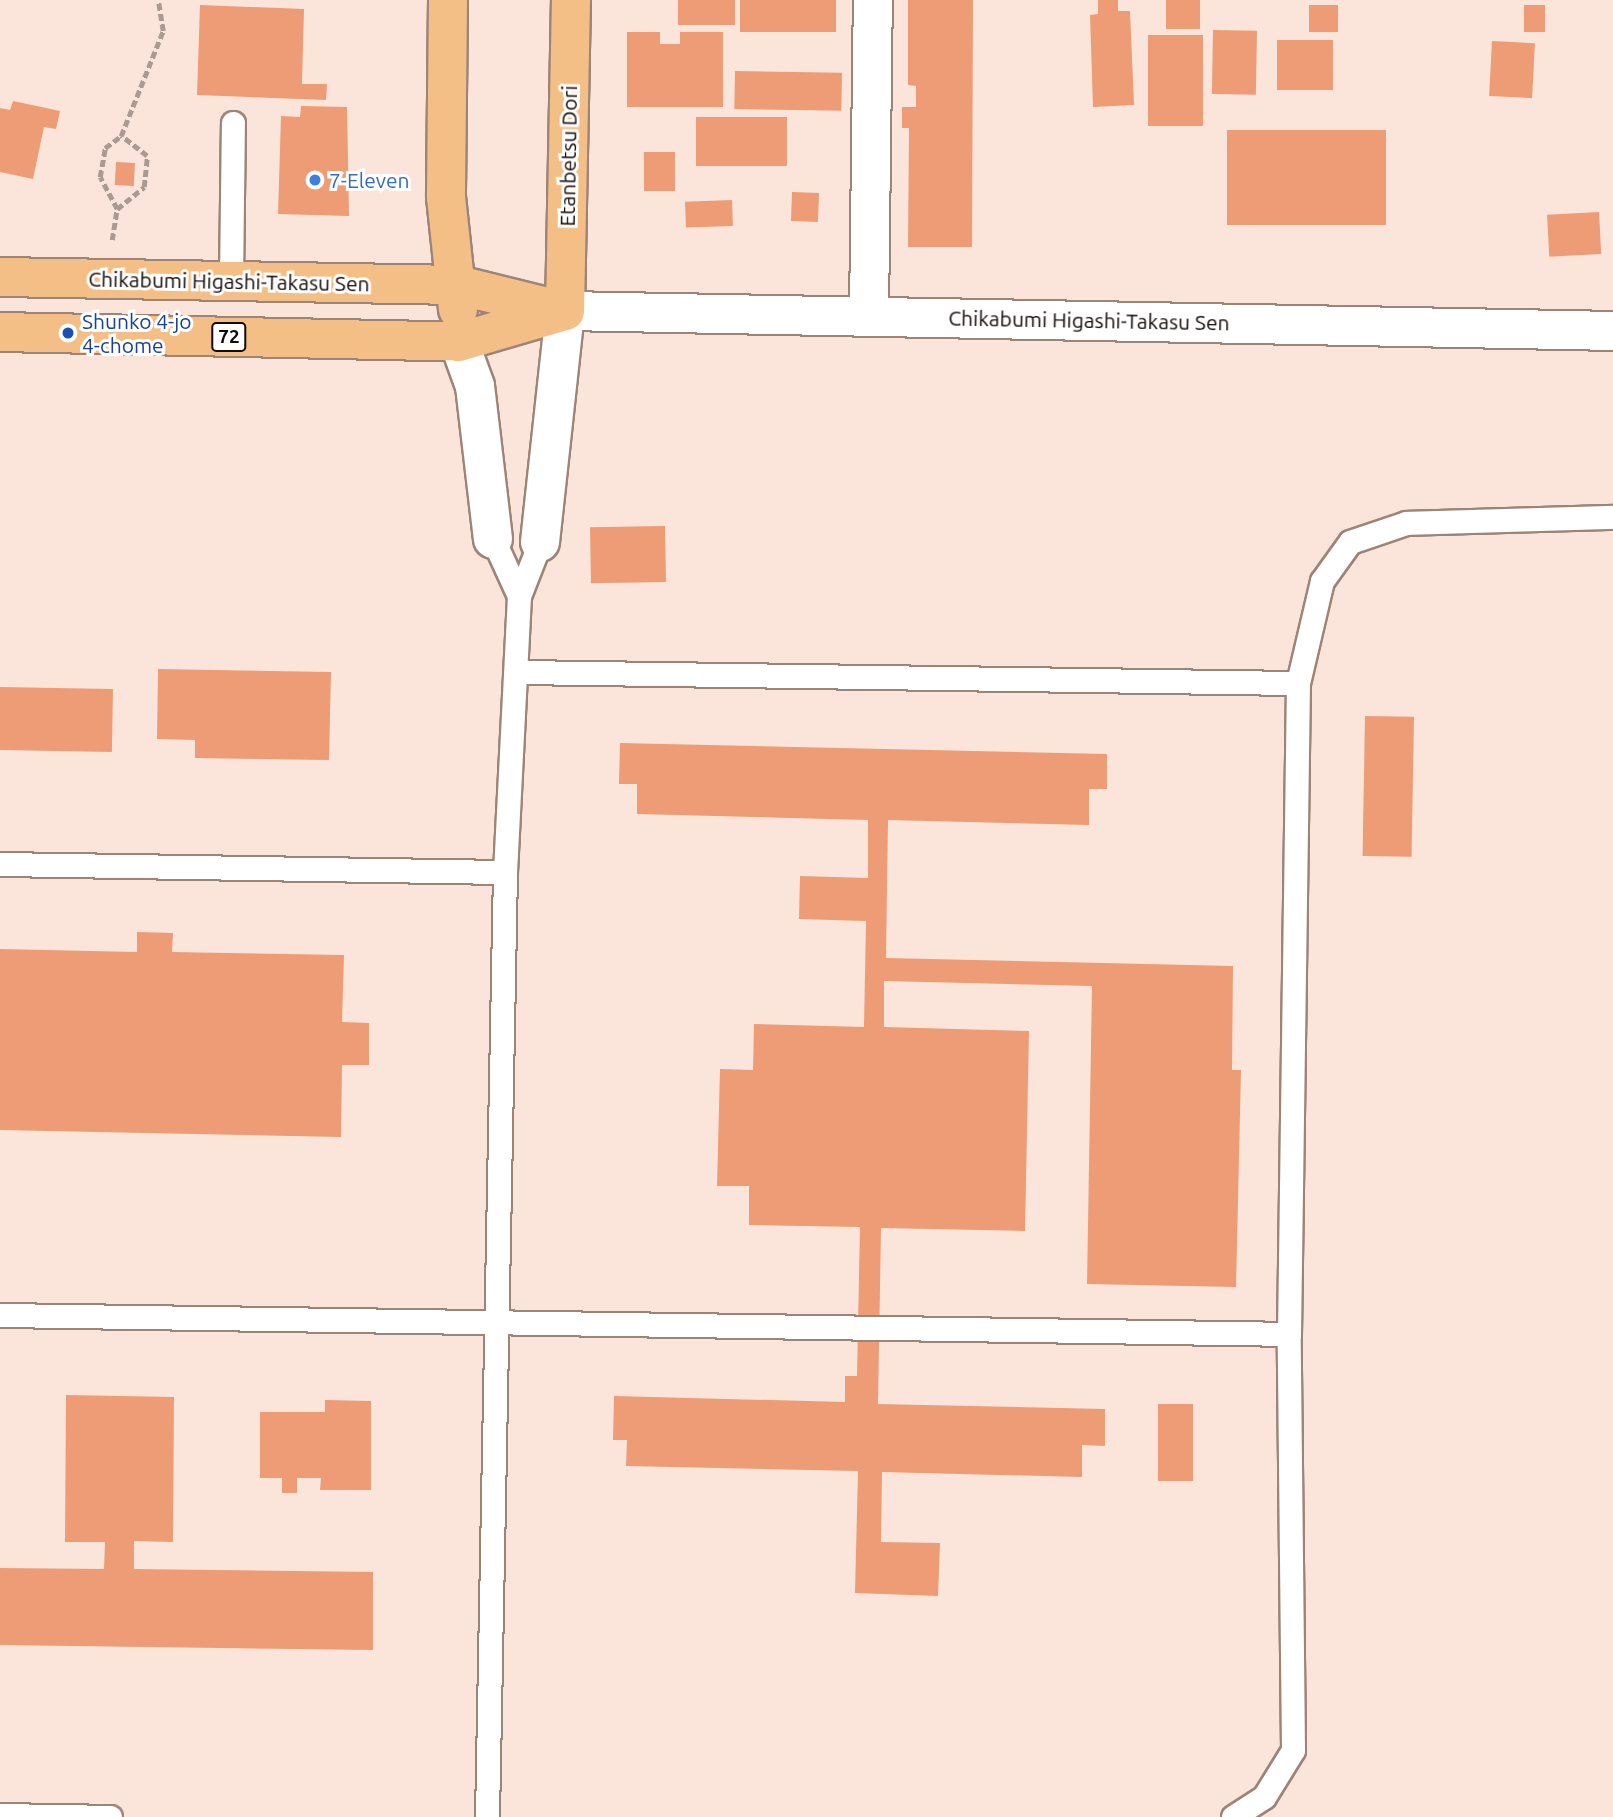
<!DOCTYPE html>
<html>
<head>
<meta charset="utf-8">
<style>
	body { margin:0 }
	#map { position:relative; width:1613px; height:1817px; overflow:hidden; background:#fbe5db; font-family:Ubuntu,sans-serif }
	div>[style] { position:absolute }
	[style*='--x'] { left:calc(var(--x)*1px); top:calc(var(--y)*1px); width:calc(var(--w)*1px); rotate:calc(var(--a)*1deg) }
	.building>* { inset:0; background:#ed9c75; transform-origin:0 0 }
	.path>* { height:4.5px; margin-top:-2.25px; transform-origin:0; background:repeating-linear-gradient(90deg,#ab9a92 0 7px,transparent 0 10.5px) }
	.roads { filter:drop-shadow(2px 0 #9d8479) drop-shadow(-2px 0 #9d8479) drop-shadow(0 2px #9d8479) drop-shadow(0 -2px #9d8479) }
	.lane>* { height:23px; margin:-11.5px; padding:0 11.5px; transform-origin:11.5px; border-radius:11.5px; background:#fff }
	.street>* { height:38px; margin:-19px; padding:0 19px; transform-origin:19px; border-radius:19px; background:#fff }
	.secondary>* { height:38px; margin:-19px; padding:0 19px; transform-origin:19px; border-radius:19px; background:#fff }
	.primary>* { height:38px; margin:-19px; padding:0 19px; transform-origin:19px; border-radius:19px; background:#f4bf86 }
	.dots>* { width:19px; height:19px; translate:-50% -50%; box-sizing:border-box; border:4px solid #fff; border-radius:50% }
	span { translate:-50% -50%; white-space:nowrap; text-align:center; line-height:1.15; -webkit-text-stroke:6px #fff; paint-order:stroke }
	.shield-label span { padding:2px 5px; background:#fff; border:2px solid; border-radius:5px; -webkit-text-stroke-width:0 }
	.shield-label { font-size:19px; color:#130a07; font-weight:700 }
	.street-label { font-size:21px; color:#130a07 }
	.shop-label { font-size:21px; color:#366cbe }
	.left { translate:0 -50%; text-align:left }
	.transit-label { font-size:21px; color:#164399 }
</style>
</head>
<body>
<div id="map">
	<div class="building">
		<div style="left:678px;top:0;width:57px;height:25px"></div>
		<div style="left:740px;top:0;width:96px;height:32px"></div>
		<div style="clip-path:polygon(908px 0,973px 0,972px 247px,908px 247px,909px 128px,902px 128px,902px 107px,916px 107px,916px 86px,908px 85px)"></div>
		<div style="clip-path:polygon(1098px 0,1118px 0,1118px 11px,1130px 11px,1134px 105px,1093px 107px,1090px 15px,1098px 14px)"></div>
		<div style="left:1166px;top:0;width:34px;height:29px"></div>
		<div style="clip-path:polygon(200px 5px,304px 9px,302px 84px,327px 84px,326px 100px,197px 95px)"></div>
		<div style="left:1309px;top:5px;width:29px;height:27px"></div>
		<div style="left:1545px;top:5px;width:27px;height:21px;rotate:90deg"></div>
		<div style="left:1213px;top:30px;width:44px;height:64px;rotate:1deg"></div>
		<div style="clip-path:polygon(627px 32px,660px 32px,660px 44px,680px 44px,680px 32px,723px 32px,723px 107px,627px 107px)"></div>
		<div style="left:1148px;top:35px;width:55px;height:91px"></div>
		<div style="left:1277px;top:40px;width:56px;height:50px"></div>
		<div style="left:1492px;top:41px;width:43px;height:55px;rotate:3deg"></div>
		<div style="left:735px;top:71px;width:107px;height:38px;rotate:1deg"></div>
		<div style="clip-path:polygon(13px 101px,60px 111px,56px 129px,44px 127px,33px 179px,0 172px,0 108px,10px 110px)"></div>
		<div style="clip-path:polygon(301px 106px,347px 107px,349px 216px,278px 214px,281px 116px,300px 117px)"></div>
		<div style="left:696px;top:117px;width:91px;height:49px"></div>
		<div style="left:1227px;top:130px;width:159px;height:95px"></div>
		<div style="left:644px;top:152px;width:31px;height:39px"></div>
		<div style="left:116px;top:162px;width:19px;height:23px;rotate:3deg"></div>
		<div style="left:792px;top:192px;width:27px;height:29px;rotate:2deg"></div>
		<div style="left:732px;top:200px;width:26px;height:47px;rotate:88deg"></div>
		<div style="left:1599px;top:212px;width:42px;height:52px;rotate:87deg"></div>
		<div style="left:665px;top:526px;width:56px;height:75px;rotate:89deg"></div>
		<div style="clip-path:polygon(158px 669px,331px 672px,329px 760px,195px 758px,195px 740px,157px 739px)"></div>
		<div style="left:0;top:687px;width:113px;height:63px;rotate:1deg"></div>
		<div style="left:1365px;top:716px;width:49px;height:140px;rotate:1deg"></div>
		<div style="clip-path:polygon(620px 743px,1107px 754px,1107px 789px,1089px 789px,1089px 825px,888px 820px,886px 958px,1233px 966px,1232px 1070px,1241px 1070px,1236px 1287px,1087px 1284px,1092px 986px,884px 981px,884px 1027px,1029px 1031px,1025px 1231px,881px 1228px,878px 1404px,1105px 1409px,1105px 1446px,1082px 1445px,1082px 1477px,882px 1472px,881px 1542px,940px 1543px,938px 1596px,855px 1593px,858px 1471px,626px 1466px,627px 1440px,613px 1440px,614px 1396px,845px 1402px,845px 1376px,857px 1376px,860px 1227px,749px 1225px,749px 1186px,717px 1186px,720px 1069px,753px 1070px,754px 1024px,864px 1027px,866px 921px,799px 919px,800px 876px,868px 878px,868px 820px,637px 814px,637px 784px,619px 784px)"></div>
		<div style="clip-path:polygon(137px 932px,173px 933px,172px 952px,344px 955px,342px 1022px,369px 1023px,369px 1065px,342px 1065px,341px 1137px,0 1130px,0 949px,137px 952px)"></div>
		<div style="clip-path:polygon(66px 1395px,174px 1397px,173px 1542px,134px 1541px,134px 1569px,373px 1572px,373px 1650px,0 1645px,0 1568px,104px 1569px,105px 1542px,65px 1542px)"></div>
		<div style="clip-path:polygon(325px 1400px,371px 1401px,371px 1490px,320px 1490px,321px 1478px,297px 1478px,297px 1493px,282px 1493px,282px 1478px,260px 1478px,260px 1412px,325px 1412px)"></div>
		<div style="left:1158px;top:1404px;width:35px;height:77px"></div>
	</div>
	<div class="path">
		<div style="--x:117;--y:209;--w:35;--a:-39"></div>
		<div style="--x:144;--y:187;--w:31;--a:-84"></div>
		<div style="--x:147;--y:156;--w:33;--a:-142"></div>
		<div style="--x:112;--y:240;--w:31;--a:-81"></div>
		<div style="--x:117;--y:209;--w:36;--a:-118"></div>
		<div style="--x:100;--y:177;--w:29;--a:-80"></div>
		<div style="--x:105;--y:148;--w:20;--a:-37"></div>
		<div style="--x:121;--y:136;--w:113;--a:-68.2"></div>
		<div style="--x:163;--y:31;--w:31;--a:-99"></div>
	</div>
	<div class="roads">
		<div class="lane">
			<div style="--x:231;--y:281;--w:158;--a:-89.3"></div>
			<div style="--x:493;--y:539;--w:63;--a:65.5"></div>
			<div style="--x:519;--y:596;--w:58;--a:-68.7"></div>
			<div style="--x:518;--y:672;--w:780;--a:0.81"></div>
			<div style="--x:0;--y:864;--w:505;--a:0.91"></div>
			<div style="--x:0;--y:1315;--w:1289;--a:0.84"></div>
			<div style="--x:0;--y:1815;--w:110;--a:1"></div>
			<div style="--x:487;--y:1817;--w:945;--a:-88.91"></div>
			<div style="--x:505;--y:872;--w:276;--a:-87.1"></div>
			<div style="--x:1233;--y:1817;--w:37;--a:-33"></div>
			<div style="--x:1264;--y:1797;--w:55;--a:-58.3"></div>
			<div style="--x:1293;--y:1750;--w:416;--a:-90.6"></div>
			<div style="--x:1289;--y:1334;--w:651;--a:-89.21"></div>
			<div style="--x:1298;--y:683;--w:105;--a:-76.8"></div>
			<div style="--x:1322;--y:581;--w:48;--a:-54.3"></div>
			<div style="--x:1350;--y:542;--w:59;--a:-18.7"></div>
			<div style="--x:1406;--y:523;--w:207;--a:-1.7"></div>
		</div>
		<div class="street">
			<div style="--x:869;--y:315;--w:315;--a:-89.3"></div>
			<div style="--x:459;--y:342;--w:47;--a:70"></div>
			<div style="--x:475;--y:386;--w:154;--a:83.3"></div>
			<div style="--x:540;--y:542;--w:232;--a:-83.8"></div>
		</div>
		<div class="secondary">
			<div style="--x:565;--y:311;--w:1048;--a:1.09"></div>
		</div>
		<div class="primary">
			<div style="--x:448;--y:0;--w:197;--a:90.6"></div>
			<div style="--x:446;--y:197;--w:113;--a:83.9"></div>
			<div style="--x:0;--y:277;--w:458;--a:1"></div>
			<div style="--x:458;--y:285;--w:108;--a:13.9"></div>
			<div style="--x:565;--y:311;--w:311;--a:-88.9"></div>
			<div style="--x:0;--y:332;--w:459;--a:1.2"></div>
			<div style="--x:459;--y:342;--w:110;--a:-16.3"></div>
		</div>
	</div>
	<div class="dots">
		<div style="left:315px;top:180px;background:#3f7fe0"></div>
		<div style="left:68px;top:333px;background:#1a4fb4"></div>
	</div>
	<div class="shield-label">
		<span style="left:229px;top:337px">72</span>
	</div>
	<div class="street-label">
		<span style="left:568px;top:156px;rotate:-89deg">Etanbetsu Dori</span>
		<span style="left:229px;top:281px;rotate:1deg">Chikabumi Higashi-Takasu Sen</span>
		<span style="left:1089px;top:320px;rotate:1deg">Chikabumi Higashi-Takasu Sen</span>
	</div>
	<div class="shop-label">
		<span class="left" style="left:329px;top:180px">7-Eleven</span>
	</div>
	<div class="transit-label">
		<span class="left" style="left:82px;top:333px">Shunko 4-jo<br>4-chome</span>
	</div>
</div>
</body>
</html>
